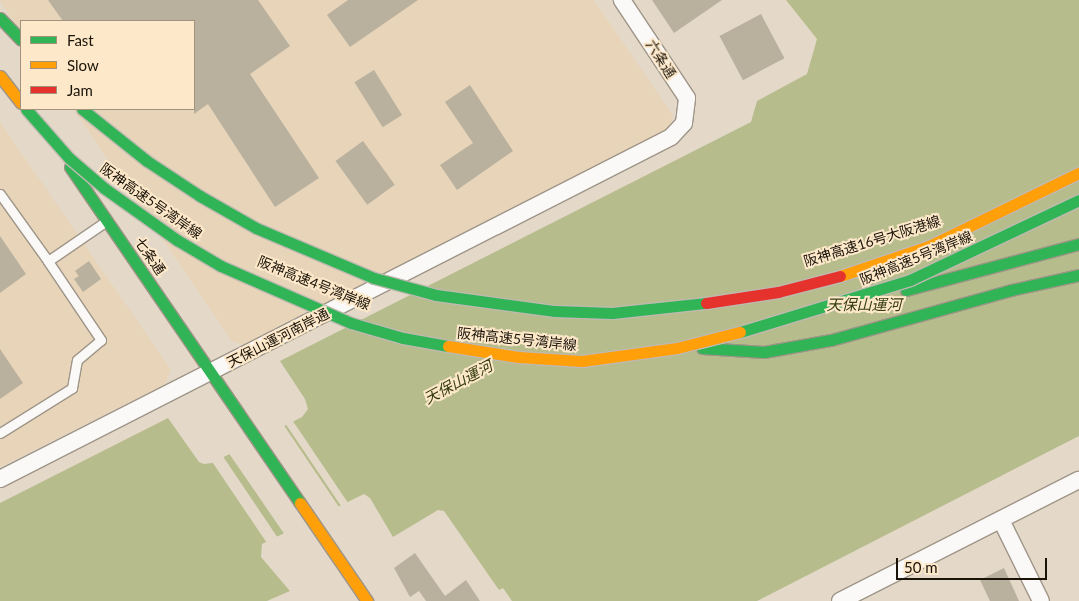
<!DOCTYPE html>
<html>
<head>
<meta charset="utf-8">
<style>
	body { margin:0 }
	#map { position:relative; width:1079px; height:601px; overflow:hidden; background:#e4d9c8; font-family:Lato,"Noto Sans JP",sans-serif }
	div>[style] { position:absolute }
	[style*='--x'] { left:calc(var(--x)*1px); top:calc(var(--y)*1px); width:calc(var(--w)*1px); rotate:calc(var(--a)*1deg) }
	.built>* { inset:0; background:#e7d4b9 }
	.water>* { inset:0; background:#b7bc8d }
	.pier>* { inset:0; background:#e4d9c8; transform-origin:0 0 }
	.building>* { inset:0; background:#b9b19e; transform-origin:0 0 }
	.roads { filter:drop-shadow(1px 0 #9e9588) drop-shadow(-1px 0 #9e9588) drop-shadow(0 1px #9e9588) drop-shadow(0 -1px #9e9588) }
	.lane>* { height:9px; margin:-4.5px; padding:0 4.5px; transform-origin:4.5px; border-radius:4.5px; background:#fbf9f7 }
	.street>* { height:16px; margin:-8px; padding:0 8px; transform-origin:8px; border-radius:8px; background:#fbf9f7 }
	.fast>* { height:11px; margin:-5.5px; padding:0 5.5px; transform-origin:5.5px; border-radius:5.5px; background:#30b455 }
	.slow>* { height:11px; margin:-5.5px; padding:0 5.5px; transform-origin:5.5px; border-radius:5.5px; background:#ff9f0a }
	.bridges { filter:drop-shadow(1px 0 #bfb9b1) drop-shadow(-1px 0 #bfb9b1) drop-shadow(0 1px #bfb9b1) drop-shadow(0 -1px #bfb9b1) }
	.fast-bridge>* { height:11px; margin:-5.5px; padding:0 5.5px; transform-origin:5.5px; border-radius:5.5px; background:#30b455 }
	.slow-bridge>* { height:11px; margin:-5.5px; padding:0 5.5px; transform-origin:5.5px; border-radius:5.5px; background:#ff9f0a }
	.jam-bridge>* { height:11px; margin:-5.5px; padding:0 5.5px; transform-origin:5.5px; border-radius:5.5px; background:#e5322d }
	span { translate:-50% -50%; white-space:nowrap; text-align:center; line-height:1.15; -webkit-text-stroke:4px #fde8ca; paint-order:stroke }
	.street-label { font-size:14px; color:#1a1308 }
	.water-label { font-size:15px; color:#363d0f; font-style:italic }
	.legend { position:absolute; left:20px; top:20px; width:175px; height:90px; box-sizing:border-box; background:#fde8ca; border:1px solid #a2937c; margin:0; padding:6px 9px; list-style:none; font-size:15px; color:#1a1308 }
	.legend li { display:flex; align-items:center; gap:10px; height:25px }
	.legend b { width:25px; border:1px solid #a2937c }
	.scale { position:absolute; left:896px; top:558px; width:151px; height:22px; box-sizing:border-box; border:2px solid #1a1308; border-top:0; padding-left:6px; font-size:15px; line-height:18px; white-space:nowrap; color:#1a1308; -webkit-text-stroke:4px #fde8ca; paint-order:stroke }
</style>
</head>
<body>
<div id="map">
	<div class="built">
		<div style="clip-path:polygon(0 0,594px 0,673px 116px,669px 129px,244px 345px,232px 341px,73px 109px,194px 109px,194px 21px,21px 21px,21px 34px)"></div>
		<div style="clip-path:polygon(0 122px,171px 370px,165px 384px,0 467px)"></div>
	</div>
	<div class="water">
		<div style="clip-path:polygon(786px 0,1079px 0,1079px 436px,757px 601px,512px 601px,503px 588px,499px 590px,444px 511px,438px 510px,393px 537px,370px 498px,364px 494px,262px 544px,261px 557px,290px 591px,267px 601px,0 601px,0 503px,168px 418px,199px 462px,204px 464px,212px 463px,302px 417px,308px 409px,305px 399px,280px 361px,751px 122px,757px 101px,807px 74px,817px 39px)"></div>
	</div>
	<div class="pier">
		<div style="clip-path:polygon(292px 420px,301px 433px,348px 503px,341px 506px,285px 423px)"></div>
		<div style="clip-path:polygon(283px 424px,339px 507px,285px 535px,228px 452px)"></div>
		<div style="left:222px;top:455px;width:100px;height:12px;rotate:56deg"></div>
	</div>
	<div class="building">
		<div style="clip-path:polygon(48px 0,258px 0,290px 46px,250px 74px,319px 178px,275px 207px,208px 104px,194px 114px,194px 21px,63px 21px)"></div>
		<div style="clip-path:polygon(348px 0,418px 0,350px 47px,327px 15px)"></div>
		<div style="clip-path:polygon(652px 0,722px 0,674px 33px)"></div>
		<div style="left:761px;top:14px;width:50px;height:47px;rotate:62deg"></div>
		<div style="left:374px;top:70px;width:53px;height:23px;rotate:58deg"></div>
		<div style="clip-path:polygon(470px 85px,513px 151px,457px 190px,440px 165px,473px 143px,445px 102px)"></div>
		<div style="left:363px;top:141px;width:54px;height:34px;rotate:54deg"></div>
		<div style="clip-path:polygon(0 236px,26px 274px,0 293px)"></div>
		<div style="clip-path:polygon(89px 261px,101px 279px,83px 292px,74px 279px,79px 276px,75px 271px)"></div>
		<div style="clip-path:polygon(0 349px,23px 383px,0 399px)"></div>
		<div style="clip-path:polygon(415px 553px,445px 596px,466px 580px,480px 601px,426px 601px,419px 591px,410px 597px,394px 568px)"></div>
		<div style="clip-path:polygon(1004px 568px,1019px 601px,990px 601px,980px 580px)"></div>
	</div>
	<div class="roads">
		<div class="lane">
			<div style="--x:0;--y:194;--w:82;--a:54.4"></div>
			<div style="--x:48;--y:261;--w:69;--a:-34.4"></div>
			<div style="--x:0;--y:433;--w:85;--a:-32"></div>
			<div style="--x:72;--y:388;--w:28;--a:-80"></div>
			<div style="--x:77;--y:360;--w:31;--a:-40"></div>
			<div style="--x:101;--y:340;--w:95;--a:-123.9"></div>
		</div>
		<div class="street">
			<div style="--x:0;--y:479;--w:753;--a:-27.01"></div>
			<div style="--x:671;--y:137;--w:19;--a:-47"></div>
			<div style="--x:684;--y:123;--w:25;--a:-83"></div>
			<div style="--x:687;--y:98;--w:118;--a:-123.6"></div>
			<div style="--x:1001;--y:520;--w:90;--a:63.7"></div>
			<div style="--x:840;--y:601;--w:268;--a:-26.9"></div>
		</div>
		<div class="fast">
			<div style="--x:0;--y:18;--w:30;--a:46"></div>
			<div style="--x:70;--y:167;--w:407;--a:55.6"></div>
			<div style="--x:906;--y:290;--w:179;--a:-14.9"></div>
			<div style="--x:702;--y:348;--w:62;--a:3.7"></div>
			<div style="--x:764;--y:352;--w:68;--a:-10.2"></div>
			<div style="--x:831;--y:340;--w:187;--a:-15.5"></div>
			<div style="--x:1011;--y:290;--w:70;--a:-12.4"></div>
		</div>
		<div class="slow">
			<div style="--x:0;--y:76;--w:34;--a:52"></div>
			<div style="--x:300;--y:503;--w:119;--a:55.6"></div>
		</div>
	</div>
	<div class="bridges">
		<div class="fast-bridge">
			<div style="--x:26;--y:109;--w:65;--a:48.7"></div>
			<div style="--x:69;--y:158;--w:46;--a:40.6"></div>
			<div style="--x:104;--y:188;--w:90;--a:35.5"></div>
			<div style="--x:177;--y:240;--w:51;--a:30.6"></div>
			<div style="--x:221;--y:266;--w:142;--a:23.7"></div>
			<div style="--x:351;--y:323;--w:54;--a:16.1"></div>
			<div style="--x:403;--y:338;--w:46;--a:10.1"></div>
			<div style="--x:82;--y:109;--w:83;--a:38.7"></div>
			<div style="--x:147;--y:161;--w:64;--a:33.4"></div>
			<div style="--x:200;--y:196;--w:64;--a:29.7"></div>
			<div style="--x:256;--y:228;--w:128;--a:23"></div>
			<div style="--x:374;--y:278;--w:64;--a:15.3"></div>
			<div style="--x:436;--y:295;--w:120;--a:7.7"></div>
			<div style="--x:555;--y:311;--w:57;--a:2"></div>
			<div style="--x:612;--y:313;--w:95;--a:-6.1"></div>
			<div style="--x:740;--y:332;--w:178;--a:-17"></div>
			<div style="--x:910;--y:280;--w:187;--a:-25.3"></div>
		</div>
		<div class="slow-bridge">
			<div style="--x:840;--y:276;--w:94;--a:-18.6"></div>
			<div style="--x:929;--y:246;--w:167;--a:-26"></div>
			<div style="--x:448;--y:346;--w:71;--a:8.9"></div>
			<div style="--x:518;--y:357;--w:64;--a:3.6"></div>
			<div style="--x:582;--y:361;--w:96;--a:-7.8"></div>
			<div style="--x:677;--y:348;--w:65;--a:-14.3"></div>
		</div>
		<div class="jam-bridge">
			<div style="--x:706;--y:303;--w:73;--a:-8.7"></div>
			<div style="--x:778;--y:292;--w:64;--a:-14.5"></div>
		</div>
	</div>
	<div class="street-label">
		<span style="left:661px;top:59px;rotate:57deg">六条通</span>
		<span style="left:151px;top:201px;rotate:35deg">阪神高速5号湾岸線</span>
		<span style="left:872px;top:241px;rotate:-17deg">阪神高速16号大阪港線</span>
		<span style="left:150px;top:256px;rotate:55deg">七条通</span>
		<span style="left:916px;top:258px;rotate:-22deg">阪神高速5号湾岸線</span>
		<span style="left:314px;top:283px;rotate:22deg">阪神高速4号湾岸線</span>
		<span style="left:278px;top:338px;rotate:-27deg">天保山運河南岸通</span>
		<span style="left:517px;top:339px;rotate:6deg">阪神高速5号湾岸線</span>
	</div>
	<div class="water-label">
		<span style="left:864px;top:305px">天保山運河</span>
		<span style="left:458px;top:382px;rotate:-28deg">天保山運河</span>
	</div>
	<ul class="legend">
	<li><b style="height:6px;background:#30b455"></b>Fast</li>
	<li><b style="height:6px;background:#ff9f0a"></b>Slow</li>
	<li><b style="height:6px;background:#e5322d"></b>Jam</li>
	</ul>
	<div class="scale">50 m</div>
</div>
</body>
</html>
